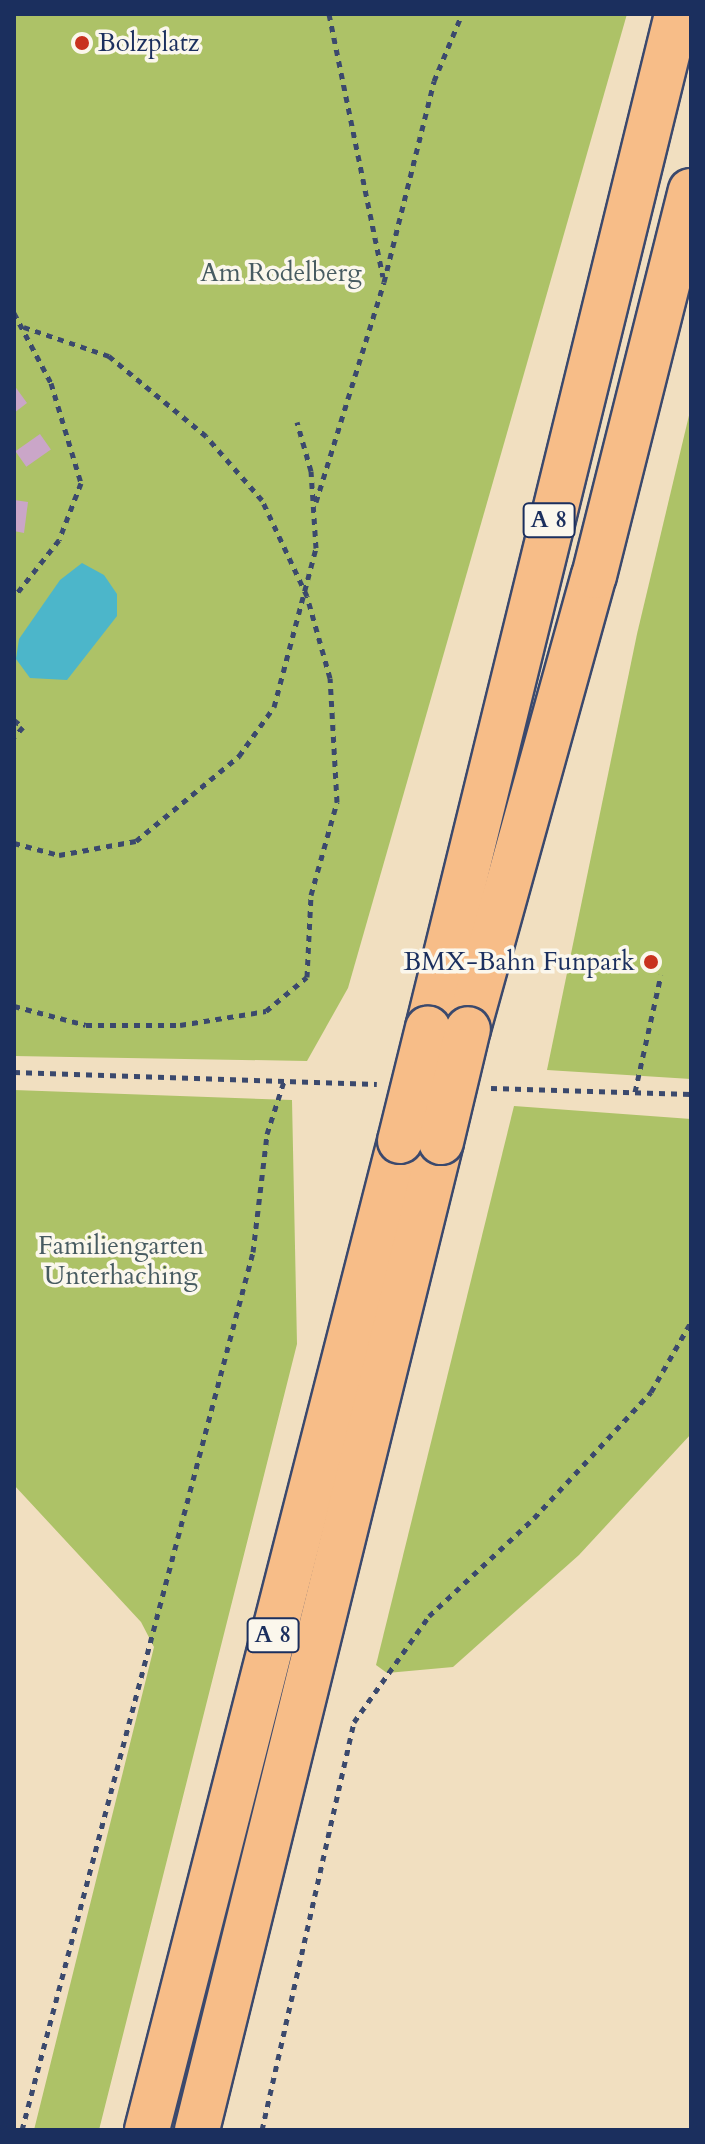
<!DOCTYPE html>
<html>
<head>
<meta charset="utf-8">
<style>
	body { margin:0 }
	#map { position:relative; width:705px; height:2144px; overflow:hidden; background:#f1dfc0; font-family:Cardo,serif }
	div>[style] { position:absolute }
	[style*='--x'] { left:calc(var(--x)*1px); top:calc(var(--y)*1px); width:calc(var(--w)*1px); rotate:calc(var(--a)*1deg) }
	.green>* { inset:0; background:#adc267 }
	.water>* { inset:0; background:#4cb6ca }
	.building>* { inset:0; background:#caa6c8; transform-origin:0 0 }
	.path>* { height:5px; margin-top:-2.5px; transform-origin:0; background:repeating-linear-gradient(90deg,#3b496d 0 6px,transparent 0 12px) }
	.roads { filter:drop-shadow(2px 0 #3b496d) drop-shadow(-2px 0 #3b496d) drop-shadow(0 2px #3b496d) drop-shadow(0 -2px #3b496d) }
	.highway>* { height:44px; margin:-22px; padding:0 22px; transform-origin:22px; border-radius:22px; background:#f7bd88 }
	.bridges { filter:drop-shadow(2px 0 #3b496d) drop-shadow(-2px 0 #3b496d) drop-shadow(0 2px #3b496d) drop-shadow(0 -2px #3b496d) }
	.highway-bridge>* { height:44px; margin:-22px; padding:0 22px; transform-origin:22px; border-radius:22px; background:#f7bd88 }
	.dots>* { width:22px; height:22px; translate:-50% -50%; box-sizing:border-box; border:4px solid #fbf7ec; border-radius:50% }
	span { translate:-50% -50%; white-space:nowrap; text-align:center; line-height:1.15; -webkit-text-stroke:7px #fbf7ec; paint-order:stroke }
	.shield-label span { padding:2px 6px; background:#fbf7ec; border:2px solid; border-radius:6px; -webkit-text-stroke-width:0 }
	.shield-label { font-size:24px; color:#1b2f5e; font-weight:700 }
	.poi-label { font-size:26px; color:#1b2f5e }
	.left { translate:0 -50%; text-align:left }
	.right { translate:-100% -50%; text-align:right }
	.park-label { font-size:26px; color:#475b61 }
	.frame { position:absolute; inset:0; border:16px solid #1b2f5e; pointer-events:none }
</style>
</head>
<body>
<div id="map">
	<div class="green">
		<div style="clip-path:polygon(14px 14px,627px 14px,348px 988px,307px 1061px,14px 1056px)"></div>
		<div style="clip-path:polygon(691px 407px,691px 1079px,547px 1070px,637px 634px)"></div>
		<div style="clip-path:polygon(14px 1090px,292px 1100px,297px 1344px,99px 2130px,34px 2130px,154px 1647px,141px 1622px,14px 1485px)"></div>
		<div style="clip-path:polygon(514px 1106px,691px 1119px,691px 1434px,579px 1555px,453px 1667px,387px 1673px,376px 1665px)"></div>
	</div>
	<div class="water">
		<div style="clip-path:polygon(82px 563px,104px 575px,117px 594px,117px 616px,67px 680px,30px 678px,16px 659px,19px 639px,60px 580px)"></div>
	</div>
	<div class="building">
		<div style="clip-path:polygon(14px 385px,27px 403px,14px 413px)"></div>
		<div style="left:40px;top:434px;width:19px;height:30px;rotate:55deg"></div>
		<div style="clip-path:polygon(14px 500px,28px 502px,24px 533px,14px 531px)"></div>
	</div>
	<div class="path">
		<div style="--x:329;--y:14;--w:268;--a:78.4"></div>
		<div style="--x:14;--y:313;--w:79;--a:62.1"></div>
		<div style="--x:51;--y:383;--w:104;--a:73.3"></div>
		<div style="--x:81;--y:483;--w:61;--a:111.1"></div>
		<div style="--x:59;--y:540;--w:73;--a:128.3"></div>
		<div style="--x:316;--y:502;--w:230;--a:-72.8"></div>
		<div style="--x:384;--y:282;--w:207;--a:-76"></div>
		<div style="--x:434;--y:81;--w:73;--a:-67.3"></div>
		<div style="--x:14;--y:720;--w:11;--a:38"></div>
		<div style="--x:23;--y:727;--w:13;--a:132"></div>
		<div style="--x:14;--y:843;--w:47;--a:14.9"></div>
		<div style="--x:59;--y:855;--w:78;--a:-10.3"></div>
		<div style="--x:136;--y:841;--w:134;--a:-39.5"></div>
		<div style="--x:239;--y:756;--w:60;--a:-54.5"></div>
		<div style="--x:274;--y:707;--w:164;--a:-75.2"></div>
		<div style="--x:316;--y:548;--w:77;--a:-93.7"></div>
		<div style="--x:311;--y:471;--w:51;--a:-105.9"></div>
		<div style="--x:14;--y:1006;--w:74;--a:14.8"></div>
		<div style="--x:86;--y:1025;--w:94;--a:0"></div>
		<div style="--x:180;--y:1025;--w:87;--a:-9.2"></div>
		<div style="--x:266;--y:1011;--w:53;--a:-39.7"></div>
		<div style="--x:307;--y:977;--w:82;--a:-87.2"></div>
		<div style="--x:311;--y:895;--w:97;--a:-74.4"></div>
		<div style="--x:337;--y:802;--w:124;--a:-93.2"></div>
		<div style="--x:330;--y:678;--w:85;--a:-105.7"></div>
		<div style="--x:307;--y:596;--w:106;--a:-115.1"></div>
		<div style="--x:262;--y:500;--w:85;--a:-131.2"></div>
		<div style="--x:206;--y:436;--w:126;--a:-140.5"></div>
		<div style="--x:109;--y:356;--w:90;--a:-161.2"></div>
		<div style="--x:14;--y:1072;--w:363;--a:1.9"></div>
		<div style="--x:491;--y:1088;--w:200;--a:1.7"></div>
		<div style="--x:635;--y:1092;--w:120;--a:-77.5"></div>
		<div style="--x:22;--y:2130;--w:908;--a:-75.26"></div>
		<div style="--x:253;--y:1252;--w:119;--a:-83.2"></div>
		<div style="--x:267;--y:1134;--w:56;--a:-72.2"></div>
		<div style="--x:262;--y:2130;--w:418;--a:-77.3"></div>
		<div style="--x:354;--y:1722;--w:130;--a:-54.7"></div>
		<div style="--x:429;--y:1616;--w:144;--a:-43"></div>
		<div style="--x:534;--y:1518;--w:172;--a:-47.1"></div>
		<div style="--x:651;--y:1392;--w:81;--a:-60.3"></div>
	</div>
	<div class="roads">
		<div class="highway">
			<div style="--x:428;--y:1028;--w:1044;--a:-76.2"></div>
			<div style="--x:468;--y:1029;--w:470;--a:-74.5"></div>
			<div style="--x:594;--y:576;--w:397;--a:-75.9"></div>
			<div style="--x:147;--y:2130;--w:1021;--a:-75.65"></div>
			<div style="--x:197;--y:2130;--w:1018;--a:-76.13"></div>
		</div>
	</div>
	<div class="bridges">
		<div class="highway-bridge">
			<div style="--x:400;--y:1141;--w:116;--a:-76.1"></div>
			<div style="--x:441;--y:1142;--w:116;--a:-76.6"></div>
		</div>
	</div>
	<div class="dots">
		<div style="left:82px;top:43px;background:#c8321e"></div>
		<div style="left:651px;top:962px;background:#c8321e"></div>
	</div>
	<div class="shield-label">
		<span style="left:549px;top:520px">A 8</span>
		<span style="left:273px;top:1635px">A 8</span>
	</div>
	<div class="poi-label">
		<span class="left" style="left:98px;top:43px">Bolzplatz</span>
		<span class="right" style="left:635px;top:962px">BMX-Bahn Funpark</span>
	</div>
	<div class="park-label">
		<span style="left:281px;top:273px">Am Rodelberg</span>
		<span style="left:121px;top:1261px">Familiengarten<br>Unterhaching</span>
	</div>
	<div class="frame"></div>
</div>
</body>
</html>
